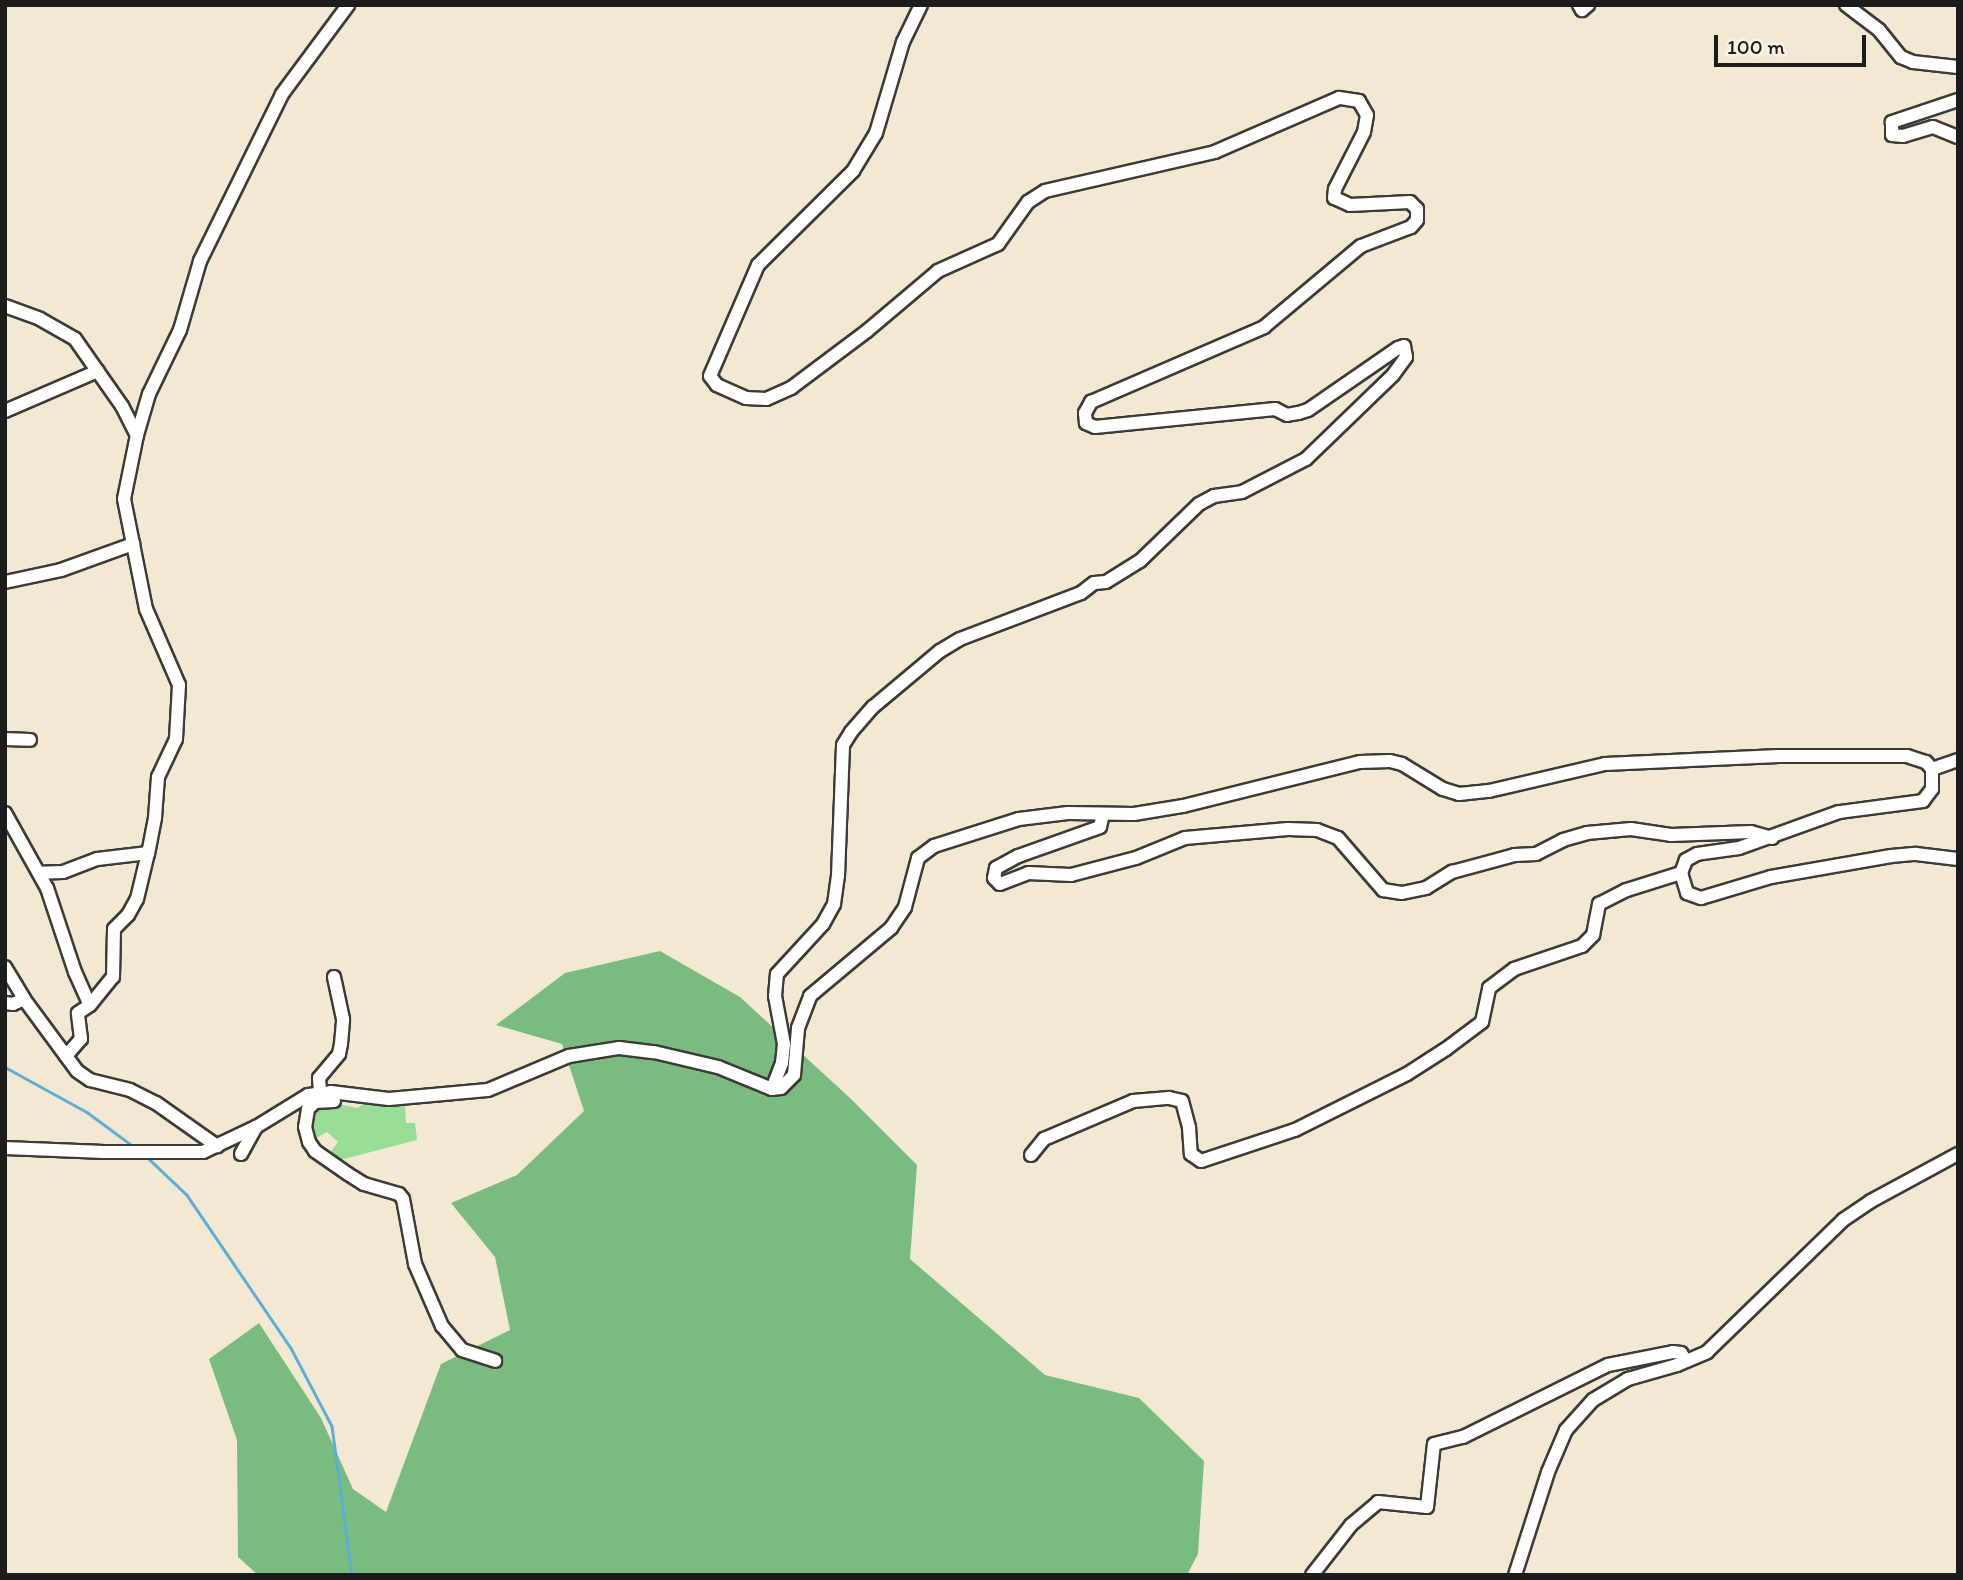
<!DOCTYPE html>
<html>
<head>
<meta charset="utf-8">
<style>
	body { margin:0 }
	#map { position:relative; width:1963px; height:1580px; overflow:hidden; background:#f3e9d3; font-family:Itim,sans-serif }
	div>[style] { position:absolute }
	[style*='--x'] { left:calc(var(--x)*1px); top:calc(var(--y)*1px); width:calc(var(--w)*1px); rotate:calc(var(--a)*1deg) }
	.green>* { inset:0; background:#98dd96 }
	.forest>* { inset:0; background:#7abc7f }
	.stream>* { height:2.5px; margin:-1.25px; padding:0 1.25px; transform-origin:1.25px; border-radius:1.25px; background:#5dadd8 }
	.roads { filter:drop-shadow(2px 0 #3c3b37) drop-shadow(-2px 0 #3c3b37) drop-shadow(0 2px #3c3b37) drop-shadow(0 -2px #3c3b37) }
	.minor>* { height:12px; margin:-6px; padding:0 6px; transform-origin:6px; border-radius:6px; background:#fff }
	span { translate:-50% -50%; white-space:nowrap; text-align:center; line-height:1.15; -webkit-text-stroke:7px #f7f3e8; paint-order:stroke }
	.frame { position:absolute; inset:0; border:7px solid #1c1c1c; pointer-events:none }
	.scale { position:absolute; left:1714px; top:35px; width:152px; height:32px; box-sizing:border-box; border:4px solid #1c1c1c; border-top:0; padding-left:9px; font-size:21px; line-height:24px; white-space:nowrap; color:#1c1c1c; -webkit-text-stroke:5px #f7f3e8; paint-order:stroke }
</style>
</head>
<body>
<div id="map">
	<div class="green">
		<div style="clip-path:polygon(332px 1103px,358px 1108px,363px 1103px,405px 1106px,406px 1123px,415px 1123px,417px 1140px,336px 1161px,329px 1154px,338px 1142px,327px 1132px,313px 1140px,309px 1130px,314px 1110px,321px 1104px)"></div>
	</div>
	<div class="forest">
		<div style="clip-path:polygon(660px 951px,740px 997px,850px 1098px,917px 1165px,910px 1259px,1045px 1375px,1139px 1398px,1204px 1461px,1198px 1554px,1187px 1575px,258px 1575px,238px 1557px,237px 1440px,209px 1359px,259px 1323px,321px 1418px,353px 1489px,386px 1512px,441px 1364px,510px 1330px,495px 1257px,451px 1203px,517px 1175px,584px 1111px,562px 1044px,496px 1025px,565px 973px)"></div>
	</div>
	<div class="stream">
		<div style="--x:5;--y:1067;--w:94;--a:28.8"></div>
		<div style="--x:87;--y:1112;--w:57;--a:36.5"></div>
		<div style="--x:147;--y:1157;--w:55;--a:43.5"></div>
		<div style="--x:187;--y:1195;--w:185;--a:55.8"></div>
		<div style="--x:291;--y:1348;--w:88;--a:62.3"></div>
		<div style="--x:332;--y:1426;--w:150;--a:82.4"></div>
	</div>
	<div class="roads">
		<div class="minor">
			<div style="--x:1579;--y:5;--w:6;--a:59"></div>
			<div style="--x:1582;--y:10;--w:8;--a:-40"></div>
			<div style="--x:1846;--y:5;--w:41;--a:37.1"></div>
			<div style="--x:1879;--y:30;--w:35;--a:51"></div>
			<div style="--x:1901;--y:57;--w:13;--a:23"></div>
			<div style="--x:1913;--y:62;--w:45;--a:6.3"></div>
			<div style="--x:1958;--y:100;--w:70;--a:161.6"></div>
			<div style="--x:1892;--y:122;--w:13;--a:90"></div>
			<div style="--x:1892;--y:135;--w:11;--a:5"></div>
			<div style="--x:1903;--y:136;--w:31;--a:-17"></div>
			<div style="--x:1933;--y:127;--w:27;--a:22"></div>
			<div style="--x:5;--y:306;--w:37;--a:20"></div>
			<div style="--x:40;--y:319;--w:40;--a:29.7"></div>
			<div style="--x:75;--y:339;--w:82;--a:55"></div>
			<div style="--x:122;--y:406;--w:33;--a:63"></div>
			<div style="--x:137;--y:435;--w:65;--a:101.5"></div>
			<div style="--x:124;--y:499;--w:112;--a:78.7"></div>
			<div style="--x:146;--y:609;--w:83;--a:66.5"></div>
			<div style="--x:179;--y:685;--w:54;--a:93.2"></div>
			<div style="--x:176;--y:739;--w:42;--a:115.3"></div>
			<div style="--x:158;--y:777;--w:41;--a:94.2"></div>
			<div style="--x:155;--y:818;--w:36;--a:101"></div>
			<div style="--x:5;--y:411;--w:101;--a:-23.3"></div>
			<div style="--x:137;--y:435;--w:43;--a:-73.7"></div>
			<div style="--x:149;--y:394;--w:71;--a:-64.2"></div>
			<div style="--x:180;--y:330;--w:72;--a:-73.8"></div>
			<div style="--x:200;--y:261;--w:186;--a:-63.8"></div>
			<div style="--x:282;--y:94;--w:111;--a:-53.4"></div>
			<div style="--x:5;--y:582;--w:57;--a:-12.1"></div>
			<div style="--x:61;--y:570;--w:77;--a:-19.9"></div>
			<div style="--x:5;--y:739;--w:25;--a:2"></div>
			<div style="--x:1932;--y:769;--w:28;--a:-19"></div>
			<div style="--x:5;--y:813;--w:86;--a:60.8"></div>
			<div style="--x:47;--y:888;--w:89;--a:71.6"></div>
			<div style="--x:75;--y:972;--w:36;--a:66"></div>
			<div style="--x:90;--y:1005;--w:36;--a:-51"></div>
			<div style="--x:113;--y:977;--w:48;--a:-88.8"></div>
			<div style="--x:114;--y:929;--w:20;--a:-45"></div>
			<div style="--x:128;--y:915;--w:18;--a:-61"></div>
			<div style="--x:137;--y:899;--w:47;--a:-76.6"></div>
			<div style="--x:148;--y:853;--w:51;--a:173.3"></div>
			<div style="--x:97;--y:859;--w:36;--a:159"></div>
			<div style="--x:63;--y:872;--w:24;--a:178"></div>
			<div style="--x:1103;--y:814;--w:13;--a:103"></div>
			<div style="--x:1100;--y:827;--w:87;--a:160.5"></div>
			<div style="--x:1018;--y:856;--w:25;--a:151"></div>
			<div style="--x:996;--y:868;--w:10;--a:101"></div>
			<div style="--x:994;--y:878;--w:8;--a:45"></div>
			<div style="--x:1000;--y:884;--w:30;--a:-21"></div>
			<div style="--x:1028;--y:873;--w:43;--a:2.7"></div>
			<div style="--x:1071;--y:875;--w:67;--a:-14.7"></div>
			<div style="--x:1136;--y:858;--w:53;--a:-22.2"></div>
			<div style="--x:1185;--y:838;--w:103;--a:-5"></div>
			<div style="--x:1288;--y:829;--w:29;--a:2"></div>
			<div style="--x:1317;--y:830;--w:22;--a:21"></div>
			<div style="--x:1338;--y:838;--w:69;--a:49.1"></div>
			<div style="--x:1383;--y:890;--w:19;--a:9"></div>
			<div style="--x:1402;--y:893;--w:25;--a:-12"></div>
			<div style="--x:1426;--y:888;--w:31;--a:-32"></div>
			<div style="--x:1452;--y:872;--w:65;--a:-15.1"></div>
			<div style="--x:1515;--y:855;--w:21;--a:-3"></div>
			<div style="--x:1536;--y:854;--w:30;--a:-27"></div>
			<div style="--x:1563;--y:840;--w:25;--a:-16"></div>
			<div style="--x:1587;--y:833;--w:44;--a:-5.2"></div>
			<div style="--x:1631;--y:829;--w:40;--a:8.5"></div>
			<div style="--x:1671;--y:835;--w:80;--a:-2.1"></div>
			<div style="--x:1751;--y:832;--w:22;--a:16"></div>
			<div style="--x:5;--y:967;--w:37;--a:59"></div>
			<div style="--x:5;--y:1003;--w:8;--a:7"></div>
			<div style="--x:13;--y:1004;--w:12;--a:-24"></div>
			<div style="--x:24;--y:999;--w:89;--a:53.6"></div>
			<div style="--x:77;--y:1071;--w:16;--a:35"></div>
			<div style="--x:90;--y:1080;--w:41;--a:14"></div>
			<div style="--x:130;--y:1090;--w:29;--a:27"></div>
			<div style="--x:156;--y:1103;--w:75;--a:35.2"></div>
			<div style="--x:66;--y:1056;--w:23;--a:-49"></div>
			<div style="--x:81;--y:1039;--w:26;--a:-97"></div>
			<div style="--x:78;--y:1013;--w:14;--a:-34"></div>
			<div style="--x:772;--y:1089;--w:28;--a:-69"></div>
			<div style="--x:782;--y:1063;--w:19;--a:-84"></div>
			<div style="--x:784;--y:1044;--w:49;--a:-100.6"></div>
			<div style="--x:775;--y:996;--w:22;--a:-85"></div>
			<div style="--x:777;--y:974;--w:68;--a:-47.4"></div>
			<div style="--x:823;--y:924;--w:23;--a:-61"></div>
			<div style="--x:834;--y:904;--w:28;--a:-82"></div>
			<div style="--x:838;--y:876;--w:131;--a:-87.8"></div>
			<div style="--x:843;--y:745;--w:15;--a:-58"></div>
			<div style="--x:851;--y:732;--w:33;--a:-49"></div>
			<div style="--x:873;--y:707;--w:87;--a:-39.9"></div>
			<div style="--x:940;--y:651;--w:23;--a:-31"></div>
			<div style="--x:960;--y:639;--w:129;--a:-20.8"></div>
			<div style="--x:1081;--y:593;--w:16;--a:-38"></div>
			<div style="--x:1094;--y:583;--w:12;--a:-5"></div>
			<div style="--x:1106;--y:582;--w:40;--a:-32"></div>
			<div style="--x:1140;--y:561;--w:82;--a:-44"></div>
			<div style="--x:1199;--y:504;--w:17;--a:-28"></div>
			<div style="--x:1214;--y:496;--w:28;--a:-8"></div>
			<div style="--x:1242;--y:492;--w:72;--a:-27.3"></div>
			<div style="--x:1306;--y:459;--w:121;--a:-44"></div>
			<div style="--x:1393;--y:375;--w:22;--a:-54"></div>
			<div style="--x:1406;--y:357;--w:11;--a:-100"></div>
			<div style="--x:1404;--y:346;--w:6;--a:162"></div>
			<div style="--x:1398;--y:348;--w:109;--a:145.4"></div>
			<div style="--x:1308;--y:410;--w:10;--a:163"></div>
			<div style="--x:1298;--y:413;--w:11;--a:170"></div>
			<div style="--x:1287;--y:415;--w:13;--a:-153"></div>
			<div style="--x:1275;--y:409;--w:181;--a:174.3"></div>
			<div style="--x:1095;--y:427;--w:10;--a:-156"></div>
			<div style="--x:1086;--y:423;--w:10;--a:-96"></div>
			<div style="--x:1085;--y:413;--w:13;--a:-61"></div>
			<div style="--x:1091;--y:402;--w:189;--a:-23.4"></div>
			<div style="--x:1264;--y:327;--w:126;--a:-39.9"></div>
			<div style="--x:1361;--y:246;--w:53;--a:-20.8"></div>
			<div style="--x:1411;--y:227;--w:9;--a:-49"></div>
			<div style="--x:1417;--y:220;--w:11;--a:-90"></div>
			<div style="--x:1417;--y:209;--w:10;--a:-135"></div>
			<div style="--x:1410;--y:202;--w:60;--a:177.1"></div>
			<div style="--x:1350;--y:205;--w:17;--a:-156"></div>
			<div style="--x:1334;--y:198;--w:9;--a:-84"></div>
			<div style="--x:1335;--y:189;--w:64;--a:-63"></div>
			<div style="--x:1364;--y:132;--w:17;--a:-80"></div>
			<div style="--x:1367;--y:115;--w:16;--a:-120"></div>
			<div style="--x:1359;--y:101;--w:20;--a:-171"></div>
			<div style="--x:1339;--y:98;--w:135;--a:156.5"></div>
			<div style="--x:1215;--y:152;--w:174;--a:167.1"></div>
			<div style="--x:1045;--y:191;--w:20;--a:147"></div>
			<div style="--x:1028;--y:202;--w:52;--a:125.5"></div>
			<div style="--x:998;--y:244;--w:66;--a:155.8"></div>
			<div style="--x:938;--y:271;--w:93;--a:139.8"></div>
			<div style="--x:867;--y:331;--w:95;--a:143.1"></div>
			<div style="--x:791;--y:388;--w:27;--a:156"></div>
			<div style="--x:766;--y:399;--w:20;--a:-177"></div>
			<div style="--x:746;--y:398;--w:32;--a:-156"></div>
			<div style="--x:717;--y:385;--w:11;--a:-128"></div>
			<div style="--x:710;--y:376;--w:121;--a:-66.6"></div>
			<div style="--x:758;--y:265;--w:134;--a:-44.7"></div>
			<div style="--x:853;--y:171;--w:44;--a:-58.8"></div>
			<div style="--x:876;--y:133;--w:95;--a:-73.5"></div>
			<div style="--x:903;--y:42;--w:41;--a:-64.1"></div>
			<div style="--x:320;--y:1092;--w:14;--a:-94"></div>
			<div style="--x:319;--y:1078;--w:31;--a:-50"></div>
			<div style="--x:339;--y:1054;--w:10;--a:-79"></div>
			<div style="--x:341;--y:1044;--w:25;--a:-85"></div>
			<div style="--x:343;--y:1019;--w:43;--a:-102.1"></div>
			<div style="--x:334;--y:1101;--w:19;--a:177"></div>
			<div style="--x:315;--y:1102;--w:10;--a:135"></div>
			<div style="--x:308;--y:1109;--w:18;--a:99"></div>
			<div style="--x:305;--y:1127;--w:16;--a:75"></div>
			<div style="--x:309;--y:1142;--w:11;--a:56"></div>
			<div style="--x:315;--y:1151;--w:40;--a:34.9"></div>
			<div style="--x:348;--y:1174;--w:19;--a:32"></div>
			<div style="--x:364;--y:1184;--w:36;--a:16"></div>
			<div style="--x:399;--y:1194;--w:6;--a:51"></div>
			<div style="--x:403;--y:1199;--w:66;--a:79.5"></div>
			<div style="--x:415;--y:1264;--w:68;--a:66.5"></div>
			<div style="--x:442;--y:1326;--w:31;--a:50"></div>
			<div style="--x:462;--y:1350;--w:35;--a:18"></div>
			<div style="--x:5;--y:1148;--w:99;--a:2.3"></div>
			<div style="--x:104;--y:1152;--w:99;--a:0"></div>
			<div style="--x:203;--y:1152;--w:59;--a:-25.3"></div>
			<div style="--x:256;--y:1127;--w:61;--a:-31.6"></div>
			<div style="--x:308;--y:1095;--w:23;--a:-7"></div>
			<div style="--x:331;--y:1092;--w:58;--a:6.9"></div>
			<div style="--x:389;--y:1099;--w:99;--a:-5.2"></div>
			<div style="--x:488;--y:1090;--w:88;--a:-22.8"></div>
			<div style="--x:569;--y:1056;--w:51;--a:-9.1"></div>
			<div style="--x:619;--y:1048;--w:35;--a:7"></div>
			<div style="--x:654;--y:1052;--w:66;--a:13.2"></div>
			<div style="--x:718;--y:1067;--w:58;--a:22.2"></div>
			<div style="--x:772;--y:1089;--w:9;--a:-6"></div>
			<div style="--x:781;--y:1088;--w:18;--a:-45"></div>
			<div style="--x:794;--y:1075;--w:47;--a:-85.1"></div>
			<div style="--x:798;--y:1028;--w:34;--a:-69"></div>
			<div style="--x:810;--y:996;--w:106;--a:-40"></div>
			<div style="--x:891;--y:928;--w:25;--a:-56"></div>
			<div style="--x:905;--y:907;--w:51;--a:-75.1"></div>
			<div style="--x:918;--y:858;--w:20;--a:-37"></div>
			<div style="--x:934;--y:846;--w:89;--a:-17.6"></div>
			<div style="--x:1019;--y:819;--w:49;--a:-7"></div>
			<div style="--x:1068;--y:813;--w:66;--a:0.9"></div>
			<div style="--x:1134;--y:814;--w:50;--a:-9.3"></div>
			<div style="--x:1183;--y:806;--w:182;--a:-14"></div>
			<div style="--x:1360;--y:762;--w:30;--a:-2"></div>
			<div style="--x:1390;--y:761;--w:12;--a:14"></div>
			<div style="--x:1402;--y:764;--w:48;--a:31.4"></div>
			<div style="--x:1443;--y:789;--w:17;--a:17"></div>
			<div style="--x:1459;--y:794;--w:30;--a:-6"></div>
			<div style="--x:1489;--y:791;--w:119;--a:-13.1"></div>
			<div style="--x:1605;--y:764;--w:174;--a:-2.6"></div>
			<div style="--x:1779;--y:756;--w:128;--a:0"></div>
			<div style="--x:1907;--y:756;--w:20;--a:18"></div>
			<div style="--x:1926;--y:762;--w:9;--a:49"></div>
			<div style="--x:1932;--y:769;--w:20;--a:90"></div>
			<div style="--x:1932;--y:789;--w:15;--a:127"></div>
			<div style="--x:1923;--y:801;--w:85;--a:172.5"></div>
			<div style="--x:1839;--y:812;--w:106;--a:160.2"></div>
			<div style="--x:1739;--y:848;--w:42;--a:171.9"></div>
			<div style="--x:1697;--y:854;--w:13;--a:151"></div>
			<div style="--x:1686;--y:860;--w:14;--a:111"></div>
			<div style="--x:1681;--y:873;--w:21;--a:73"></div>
			<div style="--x:1687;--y:893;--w:15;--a:20"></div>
			<div style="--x:1701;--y:898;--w:73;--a:-16.7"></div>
			<div style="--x:1771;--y:877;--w:122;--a:-9.9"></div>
			<div style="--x:1891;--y:856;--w:25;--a:-5"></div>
			<div style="--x:1916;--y:854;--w:42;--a:6.8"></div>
			<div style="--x:241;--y:1154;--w:31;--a:-61"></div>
			<div style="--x:1031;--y:1155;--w:21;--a:-51"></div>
			<div style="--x:1044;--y:1139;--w:97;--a:-23.1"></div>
			<div style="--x:1133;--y:1101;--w:36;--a:-5"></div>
			<div style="--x:1169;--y:1098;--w:13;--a:13"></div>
			<div style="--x:1182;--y:1101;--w:28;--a:75"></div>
			<div style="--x:1189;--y:1128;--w:26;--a:86"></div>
			<div style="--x:1191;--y:1154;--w:12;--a:35"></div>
			<div style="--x:1201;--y:1161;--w:99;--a:-18.3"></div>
			<div style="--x:1295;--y:1130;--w:125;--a:-26.6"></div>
			<div style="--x:1407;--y:1074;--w:46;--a:-32.7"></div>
			<div style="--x:1446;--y:1049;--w:45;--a:-36.9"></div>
			<div style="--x:1482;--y:1022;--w:35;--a:-78"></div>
			<div style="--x:1489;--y:988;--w:31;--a:-37"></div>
			<div style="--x:1514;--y:969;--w:72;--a:-18.7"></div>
			<div style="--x:1582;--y:946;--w:16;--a:-45"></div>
			<div style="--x:1593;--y:935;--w:32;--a:-79"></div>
			<div style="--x:1599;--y:904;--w:31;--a:-27"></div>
			<div style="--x:1627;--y:890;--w:57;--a:-17.5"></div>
			<div style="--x:1312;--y:1575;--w:63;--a:-52"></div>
			<div style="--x:1351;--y:1525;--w:35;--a:-40"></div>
			<div style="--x:1378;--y:1502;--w:49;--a:5.8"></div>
			<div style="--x:1427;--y:1507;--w:63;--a:-83.7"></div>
			<div style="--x:1434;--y:1444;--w:30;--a:-14"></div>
			<div style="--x:1463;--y:1437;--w:162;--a:-26.4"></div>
			<div style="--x:1608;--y:1365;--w:66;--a:-11.3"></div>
			<div style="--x:1673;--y:1352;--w:8;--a:7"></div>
			<div style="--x:1681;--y:1353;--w:9;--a:58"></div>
			<div style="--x:1515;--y:1575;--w:108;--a:-72.2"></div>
			<div style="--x:1548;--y:1472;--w:46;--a:-66.8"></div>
			<div style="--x:1566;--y:1430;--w:40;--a:-48"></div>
			<div style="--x:1593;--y:1400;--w:41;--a:-31"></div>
			<div style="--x:1628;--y:1379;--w:51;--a:-15.9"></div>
			<div style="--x:1677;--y:1365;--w:33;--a:-23"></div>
			<div style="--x:1707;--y:1352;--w:190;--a:-44.1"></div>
			<div style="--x:1843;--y:1220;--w:34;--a:-34"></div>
			<div style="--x:1871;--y:1201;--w:99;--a:-28.4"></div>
		</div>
	</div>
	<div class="frame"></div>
	<div class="scale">100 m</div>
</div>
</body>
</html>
